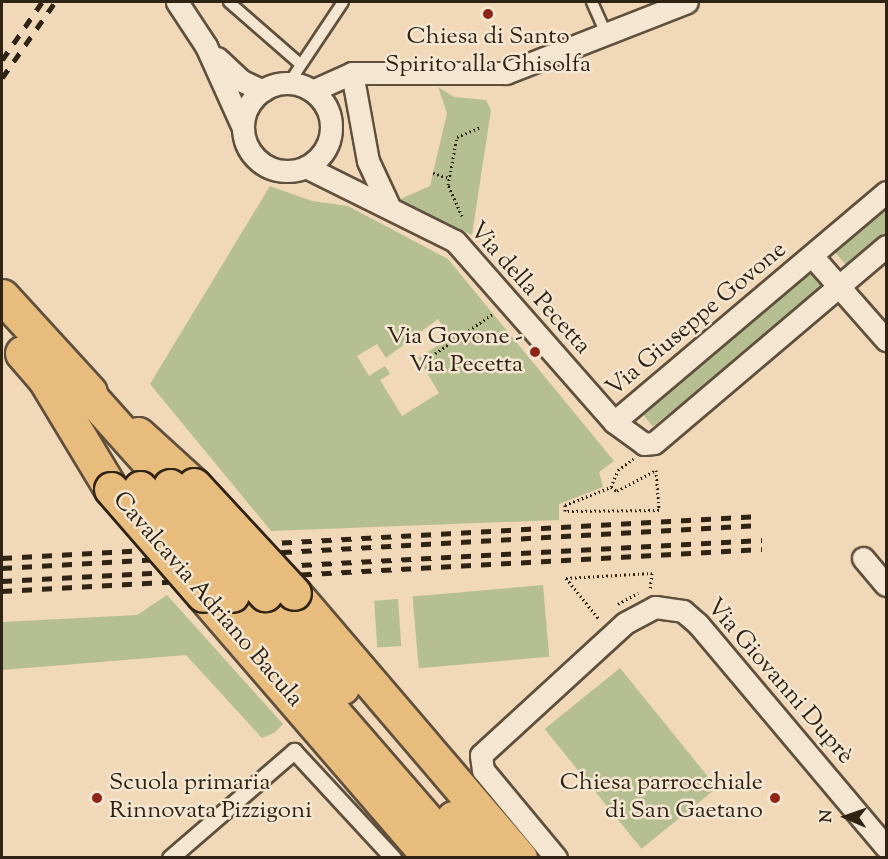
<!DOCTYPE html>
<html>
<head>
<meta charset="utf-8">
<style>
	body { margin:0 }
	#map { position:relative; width:888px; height:859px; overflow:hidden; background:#f0d8b8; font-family:"Sorts Mill Goudy",serif }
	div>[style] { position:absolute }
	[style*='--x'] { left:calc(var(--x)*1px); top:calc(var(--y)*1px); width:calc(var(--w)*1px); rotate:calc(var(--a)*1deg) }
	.green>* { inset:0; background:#b6bf91; transform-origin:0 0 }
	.path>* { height:3px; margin-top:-1.5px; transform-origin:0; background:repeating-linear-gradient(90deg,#2f2314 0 1.5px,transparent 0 4.5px) }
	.roads { filter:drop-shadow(2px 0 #5f503d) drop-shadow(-2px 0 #5f503d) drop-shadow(0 2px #5f503d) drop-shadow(0 -2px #5f503d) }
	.service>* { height:10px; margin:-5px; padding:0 5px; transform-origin:5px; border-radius:5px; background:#f5e6d1 }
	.pedestrian>* { height:15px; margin:-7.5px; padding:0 7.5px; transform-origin:7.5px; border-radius:7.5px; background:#f5e6d1 }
	.minor>* { height:21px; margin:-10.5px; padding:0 10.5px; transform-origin:10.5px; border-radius:10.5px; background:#f5e6d1 }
	.minor>.ring { margin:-10.5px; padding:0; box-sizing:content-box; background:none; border:21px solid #f5e6d1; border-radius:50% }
	.primary>* { height:33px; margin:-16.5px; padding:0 16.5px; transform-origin:16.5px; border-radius:16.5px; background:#e8bc7c }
	.trunk>* { height:33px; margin:-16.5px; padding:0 16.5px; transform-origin:16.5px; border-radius:16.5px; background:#e8bc7c }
	.rail>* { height:4.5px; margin-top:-2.25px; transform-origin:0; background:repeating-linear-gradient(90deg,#2f2314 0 10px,transparent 0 20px) }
	.bridges { filter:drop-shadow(2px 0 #2f2314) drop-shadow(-2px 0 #2f2314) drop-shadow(0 2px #2f2314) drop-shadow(0 -2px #2f2314) }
	.primary-bridge>* { height:33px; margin:-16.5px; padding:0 16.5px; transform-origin:16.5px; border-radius:16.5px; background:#e8bc7c }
	.trunk-bridge>* { height:33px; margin:-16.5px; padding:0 16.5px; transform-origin:16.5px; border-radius:16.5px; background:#e8bc7c }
	.dots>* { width:16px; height:16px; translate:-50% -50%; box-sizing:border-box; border:3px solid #f5e6d1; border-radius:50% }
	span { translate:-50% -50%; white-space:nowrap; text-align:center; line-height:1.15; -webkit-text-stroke:5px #f5e6d1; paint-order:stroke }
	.poi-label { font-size:24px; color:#2f2314 }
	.right { translate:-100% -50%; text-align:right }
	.left { translate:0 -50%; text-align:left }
	.street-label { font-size:24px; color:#2f2314 }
	.frame { position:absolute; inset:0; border:3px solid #2f2314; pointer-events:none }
	.north { position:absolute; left:816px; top:787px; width:60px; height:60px; -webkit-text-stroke:4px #f5e6d1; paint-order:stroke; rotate:272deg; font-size:16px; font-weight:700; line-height:24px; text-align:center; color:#2f2314 }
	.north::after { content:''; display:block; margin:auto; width:21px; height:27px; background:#2f2314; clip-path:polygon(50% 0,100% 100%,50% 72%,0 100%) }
</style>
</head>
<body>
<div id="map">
	<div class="green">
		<div style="clip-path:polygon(438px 87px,454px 97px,486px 100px,491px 110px,472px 235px,398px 200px,430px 186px,447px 113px)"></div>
		<div style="clip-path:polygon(evenodd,270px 186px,312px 201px,348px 206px,448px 259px,614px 461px,599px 472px,603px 487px,559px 504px,559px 520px,271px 531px,150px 384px,270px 186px,438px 319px,450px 338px,418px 358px,439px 393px,402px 416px,380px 380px,390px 374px,385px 366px,369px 376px,357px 356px,377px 344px,386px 358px,438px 319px)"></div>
		<div style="clip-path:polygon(886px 203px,886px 233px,848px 267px,833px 250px)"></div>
		<div style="left:810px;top:271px;width:22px;height:220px;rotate:51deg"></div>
		<div style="left:543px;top:585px;width:72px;height:131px;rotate:85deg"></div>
		<div style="clip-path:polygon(167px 595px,283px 724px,274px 733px,262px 738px,186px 655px,2px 670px,2px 622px,137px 615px)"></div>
		<div style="left:398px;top:599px;width:47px;height:24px;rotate:86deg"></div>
		<div style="left:620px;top:668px;width:154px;height:97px;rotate:51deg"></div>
	</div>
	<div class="path">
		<div style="--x:433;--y:173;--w:17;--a:17"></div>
		<div style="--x:462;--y:216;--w:34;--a:-114"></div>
		<div style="--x:448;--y:185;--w:49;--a:-79.4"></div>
		<div style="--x:457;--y:137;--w:25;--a:-23"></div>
		<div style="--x:424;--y:361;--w:85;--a:-34.4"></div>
		<div style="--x:656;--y:470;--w:40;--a:85.7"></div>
		<div style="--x:659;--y:510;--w:94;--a:179.4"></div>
		<div style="--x:565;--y:511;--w:6;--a:-90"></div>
		<div style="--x:565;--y:505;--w:49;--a:-21.4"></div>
		<div style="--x:611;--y:487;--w:7;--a:34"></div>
		<div style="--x:617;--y:491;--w:44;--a:-28.3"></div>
		<div style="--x:611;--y:487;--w:18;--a:-68"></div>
		<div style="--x:618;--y:470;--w:19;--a:-36"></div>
		<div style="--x:566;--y:578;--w:86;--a:-3.3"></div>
		<div style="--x:652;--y:573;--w:16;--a:97"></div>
		<div style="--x:566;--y:578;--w:53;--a:51.2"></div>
		<div style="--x:618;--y:604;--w:23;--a:-29"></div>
	</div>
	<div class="roads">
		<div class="service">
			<div style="--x:229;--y:2;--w:94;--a:41.1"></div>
			<div style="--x:592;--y:2;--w:37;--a:66"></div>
			<div style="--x:289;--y:83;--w:97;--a:-56.3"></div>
		</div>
		<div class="pedestrian">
			<div style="--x:170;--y:858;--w:164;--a:-40.8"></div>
			<div style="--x:294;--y:751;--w:146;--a:47.2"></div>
		</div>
		<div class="minor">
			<div style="--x:177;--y:2;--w:53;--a:56.6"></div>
			<div style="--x:206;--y:46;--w:90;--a:65.7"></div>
			<div style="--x:217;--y:58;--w:34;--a:43"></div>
			<div style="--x:242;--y:81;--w:23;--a:25"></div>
			<div style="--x:352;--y:73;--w:89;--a:79.7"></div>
			<div style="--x:368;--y:161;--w:50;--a:65"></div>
			<div class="ring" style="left:243px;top:83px;width:67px;height:67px"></div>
			<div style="--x:312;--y:91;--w:44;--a:-24.2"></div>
			<div style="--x:352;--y:73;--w:154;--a:0"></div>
			<div style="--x:506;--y:73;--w:194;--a:-21.4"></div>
			<div style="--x:306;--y:167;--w:166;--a:26.4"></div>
			<div style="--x:455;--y:241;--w:241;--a:48.7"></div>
			<div style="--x:614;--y:422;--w:37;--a:36"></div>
			<div style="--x:644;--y:444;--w:10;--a:-6"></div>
			<div style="--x:654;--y:443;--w:304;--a:-40.3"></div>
			<div style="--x:813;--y:257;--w:111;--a:48.7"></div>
			<div style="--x:614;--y:422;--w:356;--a:-40.2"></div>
			<div style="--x:863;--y:558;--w:35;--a:50"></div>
			<div style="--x:556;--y:858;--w:114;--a:-129.7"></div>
			<div style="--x:483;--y:770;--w:15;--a:-98"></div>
			<div style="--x:481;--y:755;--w:195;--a:-42.5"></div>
			<div style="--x:625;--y:623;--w:34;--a:-28"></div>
			<div style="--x:655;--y:607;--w:28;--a:8"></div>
			<div style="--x:683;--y:611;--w:20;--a:41"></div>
			<div style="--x:698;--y:624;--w:292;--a:49.9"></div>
		</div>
		<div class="primary">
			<div style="--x:2;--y:296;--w:130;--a:47.5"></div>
			<div style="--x:22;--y:353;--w:33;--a:49"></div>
			<div style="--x:44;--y:378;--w:130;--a:58.9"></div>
			<div style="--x:138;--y:434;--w:76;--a:42.3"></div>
			<div style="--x:294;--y:593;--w:348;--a:49.5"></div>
			<div style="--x:203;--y:595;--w:347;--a:49.2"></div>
		</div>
		<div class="trunk">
			<div style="--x:70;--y:374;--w:150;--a:48.2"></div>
			<div style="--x:265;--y:594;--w:121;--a:50.4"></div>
			<div style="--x:232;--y:595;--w:348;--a:49.1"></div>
			<div style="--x:453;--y:818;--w:52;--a:49.6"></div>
		</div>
	</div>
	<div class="rail">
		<div style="--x:2;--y:60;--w:70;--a:-55.4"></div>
		<div style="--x:2;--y:78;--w:93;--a:-55.1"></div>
		<div style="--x:2;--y:558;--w:759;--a:-3.17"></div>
		<div style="--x:2;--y:568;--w:759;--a:-3.25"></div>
		<div style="--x:2;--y:581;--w:761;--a:-3.09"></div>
		<div style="--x:2;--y:591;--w:761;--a:-3.16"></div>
	</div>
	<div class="bridges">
		<div class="primary-bridge">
			<div style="--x:194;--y:485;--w:147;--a:47.2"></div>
			<div style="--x:111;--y:489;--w:140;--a:49"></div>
		</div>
		<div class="trunk-bridge">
			<div style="--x:170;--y:486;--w:144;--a:48.7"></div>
			<div style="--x:140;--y:488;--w:141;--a:49.3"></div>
		</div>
	</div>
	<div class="dots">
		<div style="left:488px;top:14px;background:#8f2418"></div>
		<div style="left:535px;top:352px;background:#8f2418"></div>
		<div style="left:97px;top:798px;background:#8f2418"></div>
		<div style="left:775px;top:798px;background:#8f2418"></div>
	</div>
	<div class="poi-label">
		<span style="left:488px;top:52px">Chiesa di Santo<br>Spirito alla Ghisolfa</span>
		<span class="right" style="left:523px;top:352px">Via Govone -<br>Via Pecetta</span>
		<span class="left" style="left:109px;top:798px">Scuola primaria<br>Rinnovata Pizzigoni</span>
		<span class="right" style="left:763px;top:798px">Chiesa parrocchiale<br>di San Gaetano</span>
	</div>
	<div class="street-label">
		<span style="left:529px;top:289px;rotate:48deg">Via della Pecetta</span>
		<span style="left:697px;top:320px;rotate:-40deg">Via Giuseppe Govone</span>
		<span style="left:207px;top:600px;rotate:49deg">Cavalcavia Adriano Bacula</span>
		<span style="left:779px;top:682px;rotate:49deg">Via Giovanni Duprè</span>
	</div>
	<div class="frame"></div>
	<div class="north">N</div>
</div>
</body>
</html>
